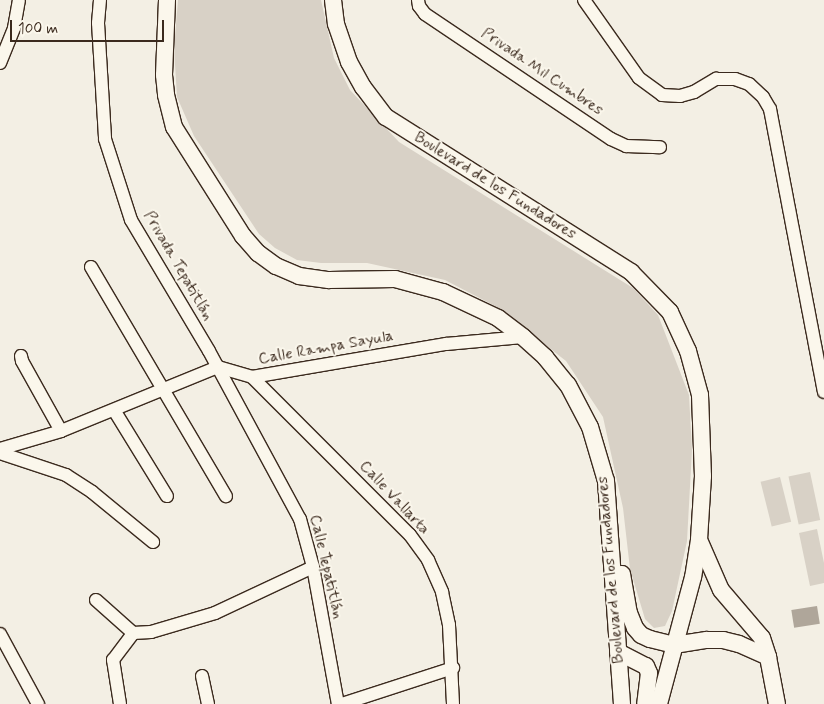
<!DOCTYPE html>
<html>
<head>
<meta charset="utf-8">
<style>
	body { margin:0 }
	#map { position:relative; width:824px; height:704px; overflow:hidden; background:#f3efe4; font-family:Mynerve,sans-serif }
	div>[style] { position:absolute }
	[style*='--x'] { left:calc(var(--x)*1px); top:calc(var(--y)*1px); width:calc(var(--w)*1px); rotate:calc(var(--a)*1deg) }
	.green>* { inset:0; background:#d8d1c6; transform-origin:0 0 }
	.water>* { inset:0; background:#afa69a; transform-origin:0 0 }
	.roads { filter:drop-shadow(1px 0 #3b2a1e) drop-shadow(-1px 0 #3b2a1e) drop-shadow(0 1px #3b2a1e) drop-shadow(0 -1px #3b2a1e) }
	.minor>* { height:12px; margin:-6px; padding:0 6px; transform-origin:6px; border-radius:6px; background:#fbf7ec }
	.major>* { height:16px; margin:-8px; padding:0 8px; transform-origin:8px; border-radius:8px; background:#fbf7ec }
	span { translate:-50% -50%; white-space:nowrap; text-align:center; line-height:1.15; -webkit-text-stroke:4px #fbf7ec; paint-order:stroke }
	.street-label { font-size:16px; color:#3b2a1e }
	.scale { position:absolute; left:10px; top:20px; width:154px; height:22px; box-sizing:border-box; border:2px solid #3b2a1e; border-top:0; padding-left:6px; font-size:15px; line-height:18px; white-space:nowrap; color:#3b2a1e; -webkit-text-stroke:4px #fbf7ec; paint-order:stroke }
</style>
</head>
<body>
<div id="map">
	<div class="green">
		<div style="clip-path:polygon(178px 0,321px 0,334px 58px,350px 90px,399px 142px,633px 288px,658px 315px,689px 395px,692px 450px,687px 541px,672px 611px,665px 626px,654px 628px,645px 619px,630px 569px,623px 508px,603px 417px,566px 361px,497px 307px,445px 280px,367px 263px,321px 263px,297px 260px,275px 248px,259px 234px,194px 136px,177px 97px,174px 48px)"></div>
		<div style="left:810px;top:472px;width:49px;height:22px;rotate:78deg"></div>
		<div style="left:780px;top:477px;width:46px;height:20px;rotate:76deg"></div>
		<div style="clip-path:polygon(817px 529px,824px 563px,824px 583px,810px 586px,799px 533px)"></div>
	</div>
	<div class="water">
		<div style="left:817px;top:606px;width:18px;height:26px;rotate:81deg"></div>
	</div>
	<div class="roads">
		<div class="minor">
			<div style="--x:100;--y:0;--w:23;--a:95"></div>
			<div style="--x:98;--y:23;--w:116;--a:86.5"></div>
			<div style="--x:105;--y:139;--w:85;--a:72.2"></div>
			<div style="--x:131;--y:220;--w:152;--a:59.2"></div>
			<div style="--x:209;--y:351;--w:191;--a:61.6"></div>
			<div style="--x:300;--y:519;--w:50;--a:74.8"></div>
			<div style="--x:313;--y:567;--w:139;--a:79.7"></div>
			<div style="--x:418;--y:0;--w:6;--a:81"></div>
			<div style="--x:419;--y:6;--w:10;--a:53"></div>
			<div style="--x:425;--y:14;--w:224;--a:33.9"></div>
			<div style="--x:611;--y:139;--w:17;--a:25"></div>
			<div style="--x:626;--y:146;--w:34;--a:2"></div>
			<div style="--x:584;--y:0;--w:95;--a:54.8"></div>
			<div style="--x:639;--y:78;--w:29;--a:36"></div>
			<div style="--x:662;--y:95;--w:18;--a:3"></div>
			<div style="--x:680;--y:96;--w:15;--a:-16"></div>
			<div style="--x:694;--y:92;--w:26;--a:-31"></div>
			<div style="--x:716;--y:79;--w:19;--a:0"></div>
			<div style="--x:735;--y:79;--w:15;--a:20"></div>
			<div style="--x:749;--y:84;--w:19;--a:43"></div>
			<div style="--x:763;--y:97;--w:14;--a:60"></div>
			<div style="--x:770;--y:109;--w:288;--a:79.2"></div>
			<div style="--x:0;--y:63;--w:38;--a:-68"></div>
			<div style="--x:14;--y:28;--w:28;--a:-80"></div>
			<div style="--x:91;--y:267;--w:266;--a:59.5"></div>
			<div style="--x:21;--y:356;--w:5;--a:79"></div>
			<div style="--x:22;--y:361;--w:80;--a:60.9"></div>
			<div style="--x:252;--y:377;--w:223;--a:45"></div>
			<div style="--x:410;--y:535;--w:31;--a:54"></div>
			<div style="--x:428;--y:560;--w:35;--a:66"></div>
			<div style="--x:442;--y:592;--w:34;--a:78"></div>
			<div style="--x:449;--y:625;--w:79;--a:87.1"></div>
			<div style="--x:114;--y:410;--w:101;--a:58.4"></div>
			<div style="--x:0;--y:449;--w:64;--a:-16.4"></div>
			<div style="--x:61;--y:431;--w:170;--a:-22.2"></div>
			<div style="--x:218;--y:367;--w:35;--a:16"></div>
			<div style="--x:252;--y:377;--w:197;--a:-9.7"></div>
			<div style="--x:446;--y:344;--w:77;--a:-5.2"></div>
			<div style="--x:0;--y:453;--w:70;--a:18.4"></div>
			<div style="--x:66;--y:475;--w:31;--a:33"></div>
			<div style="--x:92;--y:492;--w:79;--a:39.3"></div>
			<div style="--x:96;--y:600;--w:50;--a:41.7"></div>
			<div style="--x:133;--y:633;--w:18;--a:-3"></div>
			<div style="--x:151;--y:632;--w:67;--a:-16.5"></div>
			<div style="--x:215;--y:613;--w:108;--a:-25.1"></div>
			<div style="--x:0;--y:634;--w:80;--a:61.5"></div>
			<div style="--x:202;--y:676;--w:29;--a:78"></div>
			<div style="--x:120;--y:704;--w:45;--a:-99"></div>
			<div style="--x:113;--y:660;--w:34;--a:-53"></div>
			<div style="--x:342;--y:704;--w:117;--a:-18"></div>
		</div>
		<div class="major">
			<div style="--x:167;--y:0;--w:75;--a:92.3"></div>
			<div style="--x:164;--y:75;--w:20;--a:84"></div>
			<div style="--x:166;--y:95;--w:33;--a:76"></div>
			<div style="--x:174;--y:127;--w:129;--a:57.7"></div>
			<div style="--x:243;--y:236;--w:23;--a:49"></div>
			<div style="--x:258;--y:253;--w:22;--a:36"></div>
			<div style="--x:276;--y:266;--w:25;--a:23"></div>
			<div style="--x:299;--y:276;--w:30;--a:8"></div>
			<div style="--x:329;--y:280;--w:66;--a:-0.9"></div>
			<div style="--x:395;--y:279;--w:50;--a:15.2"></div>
			<div style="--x:443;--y:292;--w:61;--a:25.3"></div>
			<div style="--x:498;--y:318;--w:31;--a:37"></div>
			<div style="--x:523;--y:337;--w:30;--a:42"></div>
			<div style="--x:545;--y:357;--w:36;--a:51"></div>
			<div style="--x:568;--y:385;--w:47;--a:62.4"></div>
			<div style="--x:590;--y:427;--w:56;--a:73.5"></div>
			<div style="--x:606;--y:481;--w:224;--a:85.9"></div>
			<div style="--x:333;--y:0;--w:24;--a:83"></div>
			<div style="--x:336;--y:24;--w:40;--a:71.1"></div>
			<div style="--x:349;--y:62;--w:29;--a:61"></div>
			<div style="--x:363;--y:87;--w:38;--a:53"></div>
			<div style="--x:386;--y:117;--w:290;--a:32.3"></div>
			<div style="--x:631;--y:272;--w:56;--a:45.7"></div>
			<div style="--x:670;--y:312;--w:43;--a:65.2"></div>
			<div style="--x:688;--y:351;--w:46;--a:74.7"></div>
			<div style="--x:700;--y:395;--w:81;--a:87.9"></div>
			<div style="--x:703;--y:476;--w:64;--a:93.6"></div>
			<div style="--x:699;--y:540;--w:37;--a:99"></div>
			<div style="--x:693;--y:577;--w:131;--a:105"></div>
			<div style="--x:700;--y:542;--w:52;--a:66.4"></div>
			<div style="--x:721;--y:590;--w:63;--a:49.5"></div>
			<div style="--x:762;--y:638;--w:20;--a:72"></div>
			<div style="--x:768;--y:657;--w:48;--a:79.2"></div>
			<div style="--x:622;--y:574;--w:40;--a:80"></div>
			<div style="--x:629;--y:613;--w:16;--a:68"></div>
			<div style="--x:635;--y:628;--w:9;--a:49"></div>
			<div style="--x:641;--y:635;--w:10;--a:24"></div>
			<div style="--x:650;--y:639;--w:25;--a:14"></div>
			<div style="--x:674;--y:645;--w:33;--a:-9"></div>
			<div style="--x:707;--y:640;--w:16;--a:0"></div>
			<div style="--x:723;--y:640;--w:16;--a:14"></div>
			<div style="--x:739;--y:644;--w:32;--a:24"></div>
			<div style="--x:618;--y:652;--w:31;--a:27"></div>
			<div style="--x:646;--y:666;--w:8;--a:67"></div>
			<div style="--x:649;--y:673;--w:31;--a:97"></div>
		</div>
	</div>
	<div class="street-label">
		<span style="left:542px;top:72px;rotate:34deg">Privada Mil Cumbres</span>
		<span style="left:495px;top:186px;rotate:32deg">Boulevard de los Fundadores</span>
		<span style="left:178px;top:266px;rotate:60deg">Privada Tepatitlán</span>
		<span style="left:326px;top:348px;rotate:-10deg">Calle Rampa Sayula</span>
		<span style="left:394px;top:498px;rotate:47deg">Calle Vallarta</span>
		<span style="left:326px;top:567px;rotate:77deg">Calle Tepatitlán</span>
		<span style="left:611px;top:570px;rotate:-95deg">Boulevard de los Fundadores</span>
	</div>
	<div class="scale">100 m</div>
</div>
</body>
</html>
